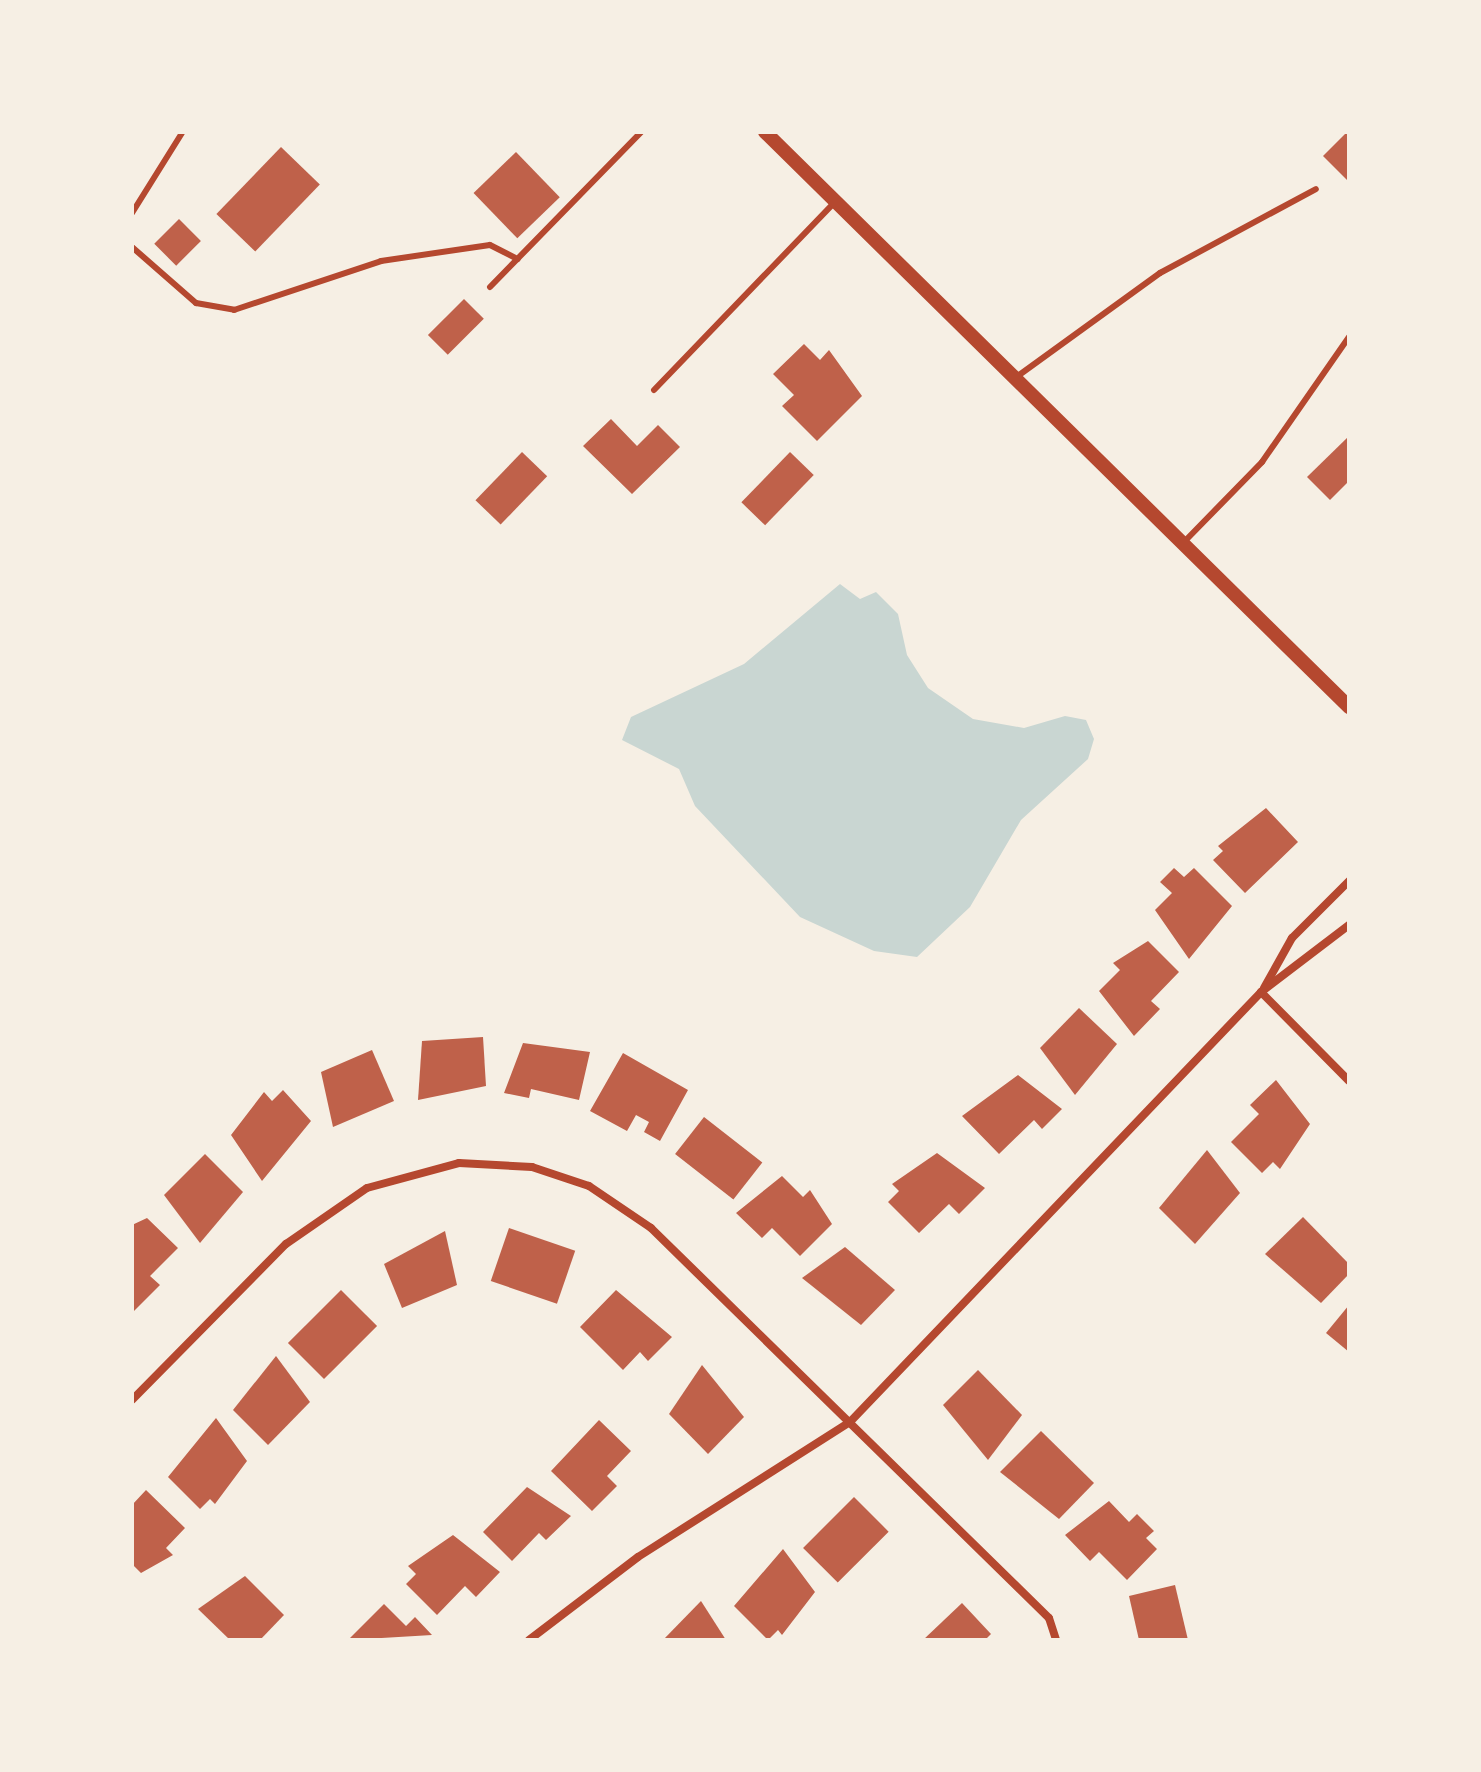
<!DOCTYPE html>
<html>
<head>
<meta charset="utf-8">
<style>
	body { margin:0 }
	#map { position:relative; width:1481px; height:1772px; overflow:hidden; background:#f6efe4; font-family:Figtree,sans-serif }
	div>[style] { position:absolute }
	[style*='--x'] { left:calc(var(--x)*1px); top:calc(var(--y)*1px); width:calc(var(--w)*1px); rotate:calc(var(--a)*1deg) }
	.water>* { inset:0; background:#c9d6d2 }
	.building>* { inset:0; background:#bf614a; transform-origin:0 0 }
	.service>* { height:6px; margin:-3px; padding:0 3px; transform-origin:3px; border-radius:3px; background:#b5482f }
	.minor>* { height:8px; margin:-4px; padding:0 4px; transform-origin:4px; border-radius:4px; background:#b5482f }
	.tertiary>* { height:14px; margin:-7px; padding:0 7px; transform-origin:7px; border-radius:7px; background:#b5482f }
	span { translate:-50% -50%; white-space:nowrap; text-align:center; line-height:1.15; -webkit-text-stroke:7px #f6efe4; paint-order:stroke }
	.frame { position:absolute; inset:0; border:134px solid #f6efe4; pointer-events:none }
</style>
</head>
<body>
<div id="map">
	<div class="water">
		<div style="clip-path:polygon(840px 584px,860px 599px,876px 592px,898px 614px,907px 655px,928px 688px,973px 719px,1024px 728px,1065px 716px,1086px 720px,1094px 739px,1088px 759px,1021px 820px,970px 907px,917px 957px,874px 951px,800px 917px,695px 806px,679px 769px,622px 740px,631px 717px,744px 664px)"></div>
	</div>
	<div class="building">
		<div style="clip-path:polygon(1347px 132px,1349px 132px,1349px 182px,1323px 156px)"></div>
		<div style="left:281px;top:147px;width:54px;height:93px;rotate:44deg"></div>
		<div style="left:516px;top:152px;width:63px;height:59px;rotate:46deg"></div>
		<div style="left:179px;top:219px;width:31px;height:35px;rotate:45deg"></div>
		<div style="left:464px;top:299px;width:28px;height:51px;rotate:45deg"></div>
		<div style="clip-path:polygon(804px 344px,820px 360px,829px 350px,862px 396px,817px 441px,782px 406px,794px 395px,773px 374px)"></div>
		<div style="clip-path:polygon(611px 419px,637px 446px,658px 425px,680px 447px,632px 494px,583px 446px)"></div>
		<div style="clip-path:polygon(1349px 436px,1349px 481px,1330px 500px,1307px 477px)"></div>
		<div style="left:522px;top:452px;width:35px;height:67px;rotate:44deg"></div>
		<div style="left:790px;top:452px;width:33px;height:70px;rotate:44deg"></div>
		<div style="clip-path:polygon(1266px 808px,1298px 842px,1245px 893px,1213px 860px,1223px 851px,1218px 846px)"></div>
		<div style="clip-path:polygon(1174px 868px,1184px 877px,1194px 868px,1232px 906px,1189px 959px,1155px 910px,1172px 893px,1160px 882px)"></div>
		<div style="clip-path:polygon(1148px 941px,1179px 972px,1151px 1001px,1160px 1009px,1134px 1036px,1099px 991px,1120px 970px,1113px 963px)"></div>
		<div style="clip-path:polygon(1079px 1008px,1117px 1044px,1075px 1095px,1040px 1048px)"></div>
		<div style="clip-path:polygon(483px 1037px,486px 1086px,418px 1100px,422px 1041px)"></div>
		<div style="clip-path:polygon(523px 1043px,590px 1052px,579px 1100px,531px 1089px,529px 1098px,504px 1093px)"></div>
		<div style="clip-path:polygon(372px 1050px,394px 1101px,333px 1127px,321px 1072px)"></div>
		<div style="clip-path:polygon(623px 1053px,688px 1090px,660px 1141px,644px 1132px,649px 1122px,636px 1115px,627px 1131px,590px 1111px)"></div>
		<div style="clip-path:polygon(1018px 1075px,1062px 1109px,1042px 1129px,1034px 1120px,999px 1154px,962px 1116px)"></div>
		<div style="clip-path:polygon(1276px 1080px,1310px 1124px,1280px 1169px,1273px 1162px,1262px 1173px,1231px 1142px,1259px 1114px,1250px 1105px)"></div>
		<div style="clip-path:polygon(283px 1090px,311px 1121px,262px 1181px,231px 1135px,264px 1092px,272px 1101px)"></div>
		<div style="left:704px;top:1117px;width:74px;height:47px;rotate:38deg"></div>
		<div style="clip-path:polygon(1207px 1150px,1240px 1193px,1195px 1244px,1159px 1208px)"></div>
		<div style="clip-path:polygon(937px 1153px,985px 1188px,959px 1214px,949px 1204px,919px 1233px,888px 1202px,899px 1191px,892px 1184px)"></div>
		<div style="clip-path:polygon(205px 1154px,243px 1192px,200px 1243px,164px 1195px)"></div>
		<div style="clip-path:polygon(782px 1176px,803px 1197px,810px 1190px,832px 1224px,800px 1256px,772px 1228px,762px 1238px,736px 1213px)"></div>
		<div style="clip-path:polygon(1303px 1217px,1349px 1264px,1349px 1274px,1321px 1303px,1265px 1254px)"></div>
		<div style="clip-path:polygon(147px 1218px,178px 1248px,150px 1276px,160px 1285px,133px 1312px,132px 1225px)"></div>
		<div style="left:509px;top:1228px;width:70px;height:56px;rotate:19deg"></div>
		<div style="clip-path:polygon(445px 1231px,457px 1285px,402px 1308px,384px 1264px)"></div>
		<div style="clip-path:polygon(845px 1247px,895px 1290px,861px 1325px,802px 1278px)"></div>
		<div style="left:341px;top:1290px;width:51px;height:75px;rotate:45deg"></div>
		<div style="clip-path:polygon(616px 1290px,672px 1337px,648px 1361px,640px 1352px,623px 1370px,580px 1327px)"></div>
		<div style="clip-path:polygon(1349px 1305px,1349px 1352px,1326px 1333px)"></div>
		<div style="clip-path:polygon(276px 1356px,310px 1402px,268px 1445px,233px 1410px)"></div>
		<div style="clip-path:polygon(702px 1365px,744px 1417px,708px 1454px,669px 1414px)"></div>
		<div style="clip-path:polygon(978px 1370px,1022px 1415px,988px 1460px,943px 1405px)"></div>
		<div style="clip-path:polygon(216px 1418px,247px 1461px,215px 1504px,210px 1499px,200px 1509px,168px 1477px)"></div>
		<div style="clip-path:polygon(599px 1420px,631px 1451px,607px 1476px,617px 1486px,592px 1511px,551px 1471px)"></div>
		<div style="clip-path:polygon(1041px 1431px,1094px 1483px,1059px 1519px,1000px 1472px)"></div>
		<div style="clip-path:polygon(527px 1487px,571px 1516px,546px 1540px,539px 1533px,512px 1561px,483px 1532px)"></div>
		<div style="clip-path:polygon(146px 1490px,185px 1528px,166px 1548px,173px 1555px,141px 1573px,132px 1564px,132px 1505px)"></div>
		<div style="left:854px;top:1497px;width:49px;height:72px;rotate:45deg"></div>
		<div style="clip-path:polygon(1109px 1501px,1129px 1522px,1137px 1514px,1154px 1531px,1146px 1538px,1157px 1549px,1127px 1580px,1099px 1552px,1090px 1561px,1065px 1535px)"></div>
		<div style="clip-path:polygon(453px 1535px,500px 1572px,476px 1597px,465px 1586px,437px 1615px,406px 1584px,416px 1574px,408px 1566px)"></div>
		<div style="clip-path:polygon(783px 1549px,815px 1592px,782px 1635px,778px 1630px,768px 1640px,734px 1606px)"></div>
		<div style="clip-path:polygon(245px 1576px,284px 1615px,260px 1640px,230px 1640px,198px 1609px)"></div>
		<div style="clip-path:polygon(1175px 1585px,1188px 1640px,1139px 1640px,1129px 1596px)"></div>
		<div style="clip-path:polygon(701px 1601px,726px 1640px,663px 1640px)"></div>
		<div style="clip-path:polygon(962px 1603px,991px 1634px,985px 1640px,923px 1640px)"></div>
		<div style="clip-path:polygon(384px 1604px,406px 1626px,415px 1617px,432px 1635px,348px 1640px)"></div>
	</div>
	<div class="service">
		<div style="--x:132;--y:213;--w:94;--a:-58"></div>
		<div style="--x:132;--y:247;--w:85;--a:41.2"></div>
		<div style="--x:196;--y:303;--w:39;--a:10"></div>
		<div style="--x:234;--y:310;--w:155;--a:-18.4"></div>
		<div style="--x:381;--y:261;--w:110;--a:-8.4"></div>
		<div style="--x:490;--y:245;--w:31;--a:27"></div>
		<div style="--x:490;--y:287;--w:216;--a:-45.7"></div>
		<div style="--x:1015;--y:378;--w:179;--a:-35.9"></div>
		<div style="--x:1160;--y:273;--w:177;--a:-28.3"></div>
		<div style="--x:654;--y:390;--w:260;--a:-46.1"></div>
		<div style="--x:1184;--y:542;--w:112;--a:-45.7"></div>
		<div style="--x:1262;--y:462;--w:152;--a:-55.2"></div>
	</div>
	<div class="minor">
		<div style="--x:1264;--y:988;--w:57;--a:-60.8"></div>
		<div style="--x:1292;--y:938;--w:81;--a:-45"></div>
		<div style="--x:1261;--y:992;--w:125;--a:45.3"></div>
		<div style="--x:132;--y:1400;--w:219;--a:-45.4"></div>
		<div style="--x:286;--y:1244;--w:98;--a:-34.7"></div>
		<div style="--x:367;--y:1188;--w:95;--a:-15.2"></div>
		<div style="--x:459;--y:1163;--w:73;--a:3.1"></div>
		<div style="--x:532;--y:1167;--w:60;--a:18.4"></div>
		<div style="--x:589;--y:1186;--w:75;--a:34.1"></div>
		<div style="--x:651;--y:1228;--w:557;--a:44.42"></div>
		<div style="--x:1049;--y:1618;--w:23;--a:72"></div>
		<div style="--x:529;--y:1640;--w:137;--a:-37.3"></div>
		<div style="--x:638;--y:1557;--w:251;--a:-32.5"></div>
		<div style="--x:850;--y:1422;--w:595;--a:-46.29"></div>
		<div style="--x:1261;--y:992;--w:111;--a:-37.3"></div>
	</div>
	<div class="tertiary">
		<div style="--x:765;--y:132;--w:820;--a:44.56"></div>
	</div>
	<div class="frame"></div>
</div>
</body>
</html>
